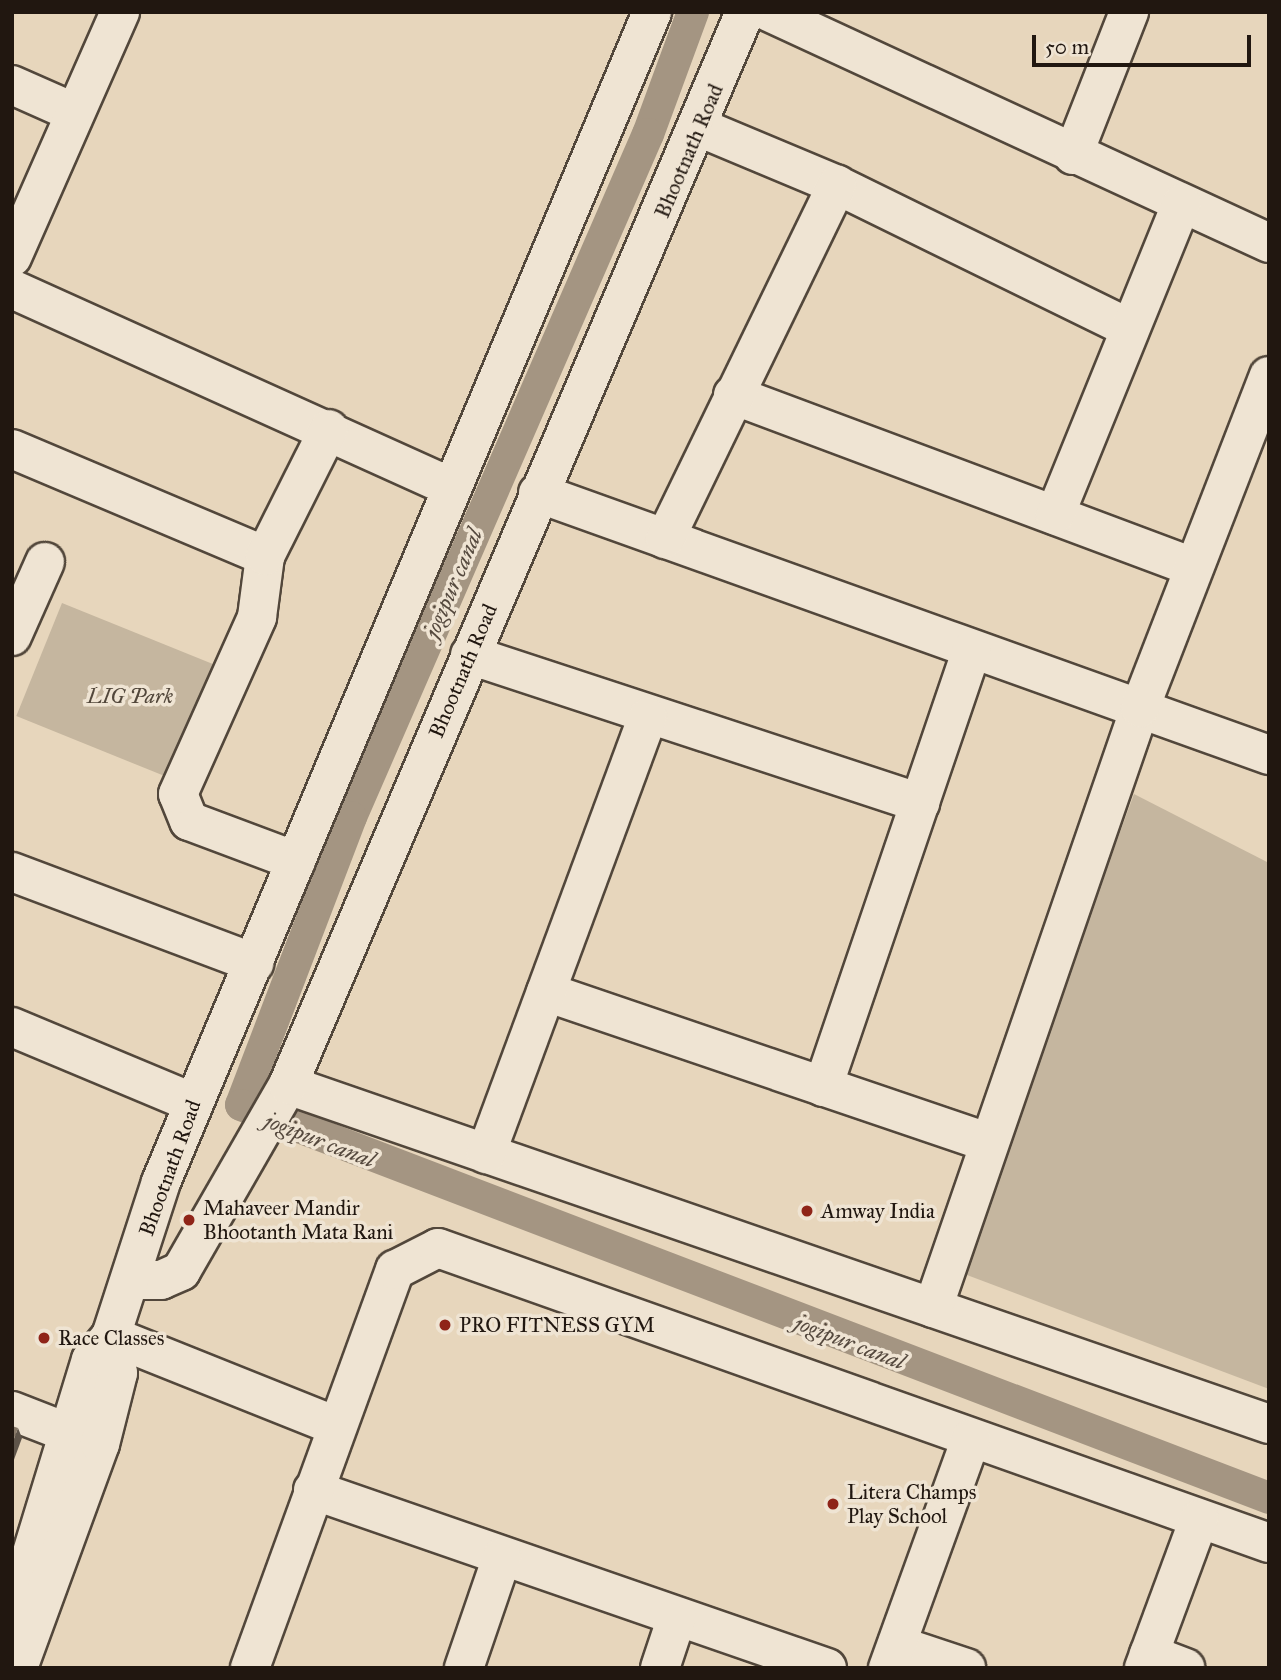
<!DOCTYPE html>
<html>
<head>
<meta charset="utf-8">
<style>
	body { margin:0 }
	#map { position:relative; width:1281px; height:1680px; overflow:hidden; background:#e7d6bc; font-family:"IM FELL Great Primer",serif }
	div>[style] { position:absolute }
	[style*='--x'] { left:calc(var(--x)*1px); top:calc(var(--y)*1px); width:calc(var(--w)*1px); rotate:calc(var(--a)*1deg) }
	.green>* { inset:0; background:#c5b69f; transform-origin:0 0 }
	.canal>* { height:32px; margin:-16px; padding:0 16px; transform-origin:16px; border-radius:16px; background:#a49582 }
	.roads { filter:drop-shadow(2px 0 #52473b) drop-shadow(-2px 0 #52473b) drop-shadow(0 2px #52473b) drop-shadow(0 -2px #52473b) }
	.minor>* { height:38px; margin:-19px; padding:0 19px; transform-origin:19px; border-radius:19px; background:#efe4d3 }
	.shaded-wall>* { inset:0; background:#5f554a }
	.building>* { inset:0; background:#887a69 }
	.dots>* { width:19px; height:19px; translate:-50% -50%; box-sizing:border-box; border:4px solid #efe4d3; border-radius:50% }
	span { translate:-50% -50%; white-space:nowrap; text-align:center; line-height:1.15; -webkit-text-stroke:7px #efe4d3; paint-order:stroke }
	.street-label { font-size:21px; color:#211710 }
	.park-label { font-size:21px; color:#52473b; font-style:italic }
	.poi-label { font-size:21px; color:#211710 }
	.left { translate:0 -50%; text-align:left }
	.water-label { font-size:23px; color:#55493e; font-style:italic }
	.frame { position:absolute; inset:0; border:14px solid #211710; pointer-events:none }
	.scale { position:absolute; left:1032px; top:35px; width:219px; height:32px; box-sizing:border-box; border:4px solid #211710; border-top:0; padding-left:9px; font-size:21px; line-height:24px; white-space:nowrap; color:#211710; -webkit-text-stroke:5px #efe4d3; paint-order:stroke }
</style>
</head>
<body>
<div id="map">
	<div class="green">
		<div style="left:62px;top:603px;width:178px;height:122px;rotate:22deg"></div>
		<div style="clip-path:polygon(1134px 794px,1269px 863px,1269px 1389px,959px 1272px)"></div>
	</div>
	<div class="canal">
		<div style="--x:693;--y:12;--w:130;--a:110.2"></div>
		<div style="--x:648;--y:134;--w:745;--a:113.5"></div>
		<div style="--x:351;--y:817;--w:308;--a:110.9"></div>
		<div style="--x:241;--y:1105;--w:1101;--a:20.92"></div>
	</div>
	<div class="roads">
		<div class="minor">
			<div style="--x:769;--y:12;--w:551;--a:24.8"></div>
			<div style="--x:12;--y:85;--w:67;--a:23.9"></div>
			<div style="--x:701;--y:128;--w:147;--a:22.7"></div>
			<div style="--x:837;--y:185;--w:325;--a:26.1"></div>
			<div style="--x:1073;--y:155;--w:154;--a:-68.6"></div>
			<div style="--x:12;--y:257;--w:268;--a:-66.2"></div>
			<div style="--x:12;--y:289;--w:481;--a:24.3"></div>
			<div style="--x:733;--y:395;--w:491;--a:20.5"></div>
			<div style="--x:12;--y:449;--w:275;--a:22.9"></div>
			<div style="--x:538;--y:493;--w:777;--a:19.72"></div>
			<div style="--x:1055;--y:515;--w:336;--a:-67.9"></div>
			<div style="--x:665;--y:539;--w:394;--a:-64.1"></div>
			<div style="--x:12;--y:636;--w:81;--a:-66"></div>
			<div style="--x:470;--y:655;--w:474;--a:18.2"></div>
			<div style="--x:296;--y:861;--w:114;--a:-159.5"></div>
			<div style="--x:189;--y:821;--w:29;--a:-112"></div>
			<div style="--x:178;--y:794;--w:194;--a:-65.9"></div>
			<div style="--x:257;--y:617;--w:62;--a:-82.5"></div>
			<div style="--x:265;--y:556;--w:142;--a:-63.3"></div>
			<div style="--x:12;--y:872;--w:259;--a:20.6"></div>
			<div style="--x:546;--y:992;--w:465;--a:18.8"></div>
			<div style="--x:12;--y:1027;--w:197;--a:22.7"></div>
			<div style="--x:288;--y:1085;--w:1038;--a:19.06"></div>
			<div style="--x:823;--y:1087;--w:462;--a:-71.2"></div>
			<div style="--x:486;--y:1154;--w:466;--a:-69.7"></div>
			<div style="--x:131;--y:1280;--w:30;--a:0"></div>
			<div style="--x:161;--y:1280;--w:22;--a:-24"></div>
			<div style="--x:181;--y:1271;--w:215;--a:-60.1"></div>
			<div style="--x:288;--y:1085;--w:1166;--a:-66.93"></div>
			<div style="--x:933;--y:1308;--w:635;--a:-70.97"></div>
			<div style="--x:1140;--y:708;--w:356;--a:-68.8"></div>
			<div style="--x:111;--y:1336;--w:240;--a:21.8"></div>
			<div style="--x:12;--y:1411;--w:86;--a:21.2"></div>
			<div style="--x:313;--y:1490;--w:544;--a:19.1"></div>
			<div style="--x:12;--y:1618;--w:270;--a:-73"></div>
			<div style="--x:91;--y:1360;--w:31;--a:-50"></div>
			<div style="--x:111;--y:1336;--w:162;--a:-72"></div>
			<div style="--x:161;--y:1182;--w:1269;--a:-67.23"></div>
			<div style="--x:897;--y:1645;--w:73;--a:18.4"></div>
			<div style="--x:1149;--y:1654;--w:39;--a:21"></div>
			<div style="--x:18;--y:1668;--w:239;--a:-69.9"></div>
			<div style="--x:100;--y:1444;--w:73;--a:-75.8"></div>
			<div style="--x:118;--y:1373;--w:38;--a:-101"></div>
			<div style="--x:250;--y:1668;--w:424;--a:-70"></div>
			<div style="--x:395;--y:1270;--w:48;--a:-27.1"></div>
			<div style="--x:438;--y:1248;--w:882;--a:19.54"></div>
			<div style="--x:464;--y:1668;--w:117;--a:-71.1"></div>
			<div style="--x:660;--y:1668;--w:54;--a:-71.6"></div>
			<div style="--x:888;--y:1668;--w:244;--a:-70.1"></div>
			<div style="--x:1144;--y:1668;--w:159;--a:-69.7"></div>
		</div>
	</div>
	<div class="shaded-wall">
		<div style="clip-path:polygon(18px 1428px,22px 1438px,12px 1465px,12px 1444px)"></div>
	</div>
	<div class="building">
		<div style="clip-path:polygon(12px 1426px,18px 1428px,12px 1444px)"></div>
	</div>
	<div class="dots">
		<div style="left:807px;top:1211px;background:#8f2418"></div>
		<div style="left:189px;top:1220px;background:#8f2418"></div>
		<div style="left:445px;top:1325px;background:#8f2418"></div>
		<div style="left:44px;top:1338px;background:#8f2418"></div>
		<div style="left:833px;top:1504px;background:#8f2418"></div>
	</div>
	<div class="street-label">
		<span style="left:689px;top:151px;rotate:-67deg">Bhootnath Road</span>
		<span style="left:463px;top:671px;rotate:-67deg">Bhootnath Road</span>
		<span style="left:170px;top:1168px;rotate:-70deg">Bhootnath Road</span>
	</div>
	<div class="park-label">
		<span style="left:130px;top:696px">LIG Park</span>
	</div>
	<div class="poi-label">
		<span class="left" style="left:203px;top:1220px">Mahaveer Mandir<br>Bhootanth Mata Rani</span>
		<span class="left" style="left:821px;top:1211px">Amway India</span>
		<span class="left" style="left:459px;top:1325px">PRO FITNESS GYM</span>
		<span class="left" style="left:58px;top:1338px">Race Classes</span>
		<span class="left" style="left:847px;top:1504px">Litera Champs<br>Play School</span>
	</div>
	<div class="water-label">
		<span style="left:453px;top:583px;rotate:-67deg">jogipur canal</span>
		<span style="left:320px;top:1140px;rotate:21deg">jogipur canal</span>
		<span style="left:850px;top:1342px;rotate:21deg">jogipur canal</span>
	</div>
	<div class="frame"></div>
	<div class="scale">50 m</div>
</div>
</body>
</html>
